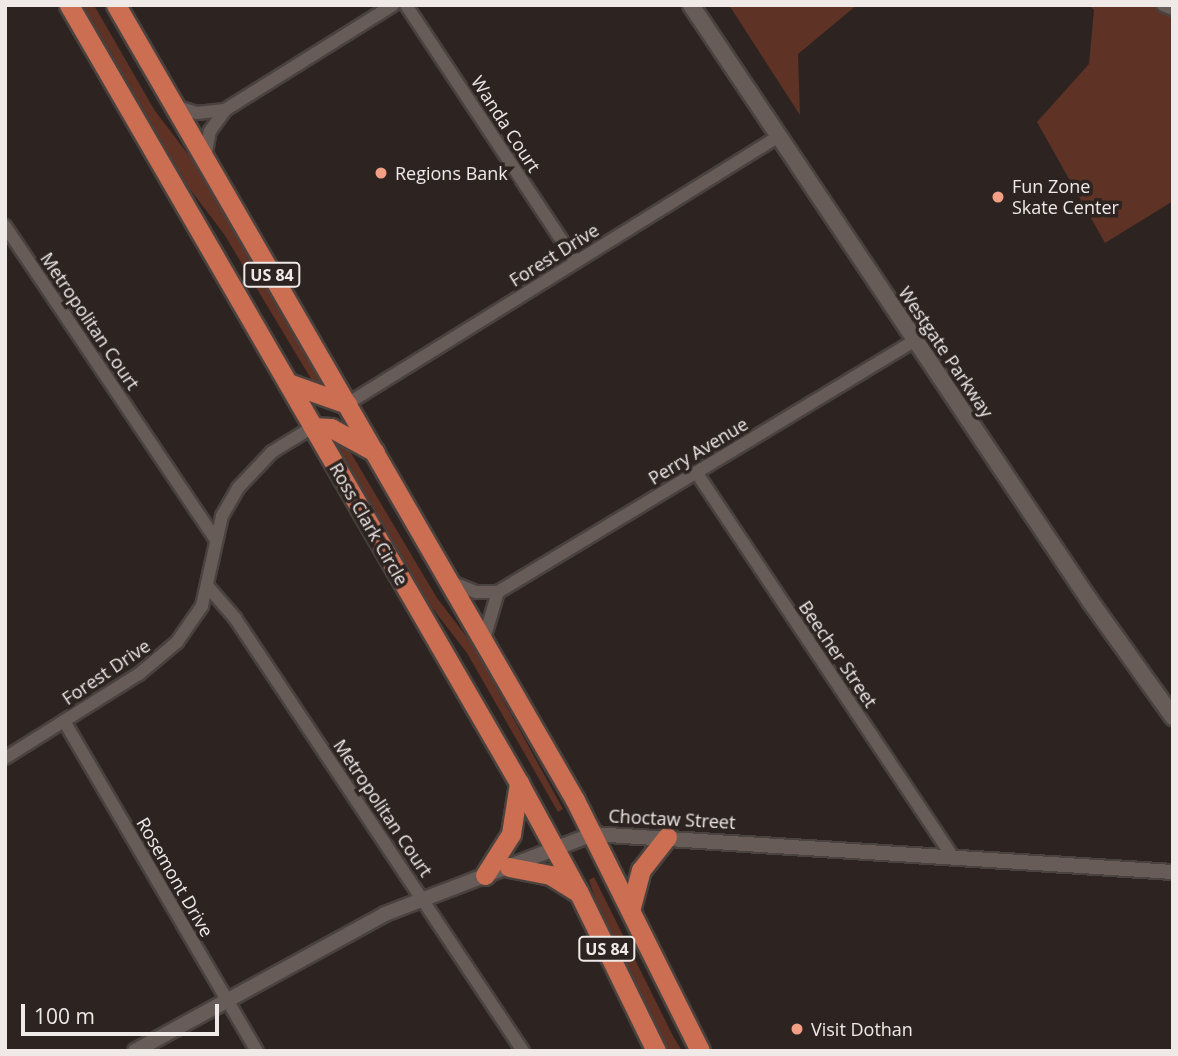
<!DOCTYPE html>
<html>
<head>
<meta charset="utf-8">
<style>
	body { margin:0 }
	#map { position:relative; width:1178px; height:1056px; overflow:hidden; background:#2d2421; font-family:"Open Sans",sans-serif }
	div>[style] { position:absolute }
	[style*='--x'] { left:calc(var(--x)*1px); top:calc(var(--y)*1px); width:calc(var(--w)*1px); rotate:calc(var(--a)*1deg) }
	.green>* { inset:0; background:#5e3225 }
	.roads { filter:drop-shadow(2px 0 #49423f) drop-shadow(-2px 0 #49423f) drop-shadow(0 2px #49423f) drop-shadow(0 -2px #49423f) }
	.minor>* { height:12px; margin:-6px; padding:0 6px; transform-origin:6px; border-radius:6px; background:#675c58 }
	.tertiary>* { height:14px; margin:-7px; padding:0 7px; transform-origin:7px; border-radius:7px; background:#675c58 }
	.secondary>* { height:16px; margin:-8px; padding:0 8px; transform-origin:8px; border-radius:8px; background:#675c58 }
	.trunk>* { height:19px; margin:-9.5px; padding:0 9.5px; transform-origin:9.5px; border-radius:9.5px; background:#cc6e52 }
	.dots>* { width:19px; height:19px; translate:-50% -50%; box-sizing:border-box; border:4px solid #2d2421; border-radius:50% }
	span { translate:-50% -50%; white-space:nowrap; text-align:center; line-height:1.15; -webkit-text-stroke:7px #2d2421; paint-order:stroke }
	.shield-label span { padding:2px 5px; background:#2d2421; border:2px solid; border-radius:5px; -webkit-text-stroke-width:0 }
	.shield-label { font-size:16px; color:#efe9e7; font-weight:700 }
	.street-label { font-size:18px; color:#efe9e7 }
	.poi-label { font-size:18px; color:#efe9e7 }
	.left { translate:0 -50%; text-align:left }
	.frame { position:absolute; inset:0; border:7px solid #efe9e7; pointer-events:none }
	.scale { position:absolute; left:21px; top:1004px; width:198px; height:32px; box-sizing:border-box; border:4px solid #efe9e7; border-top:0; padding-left:9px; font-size:21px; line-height:24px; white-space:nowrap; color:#efe9e7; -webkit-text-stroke:5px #2d2421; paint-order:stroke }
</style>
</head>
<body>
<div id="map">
	<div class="green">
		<div style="clip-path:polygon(83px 5px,94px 5px,155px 111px,191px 158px,321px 382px,316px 387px,224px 234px,189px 188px)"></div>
		<div style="clip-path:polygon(729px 5px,857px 5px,798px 54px,800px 115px)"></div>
		<div style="clip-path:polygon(1089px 5px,1173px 5px,1173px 201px,1105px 243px,1037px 122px,1089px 64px,1094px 10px)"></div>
		<div style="clip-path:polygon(345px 443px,437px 598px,473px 645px,563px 809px,558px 812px,467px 653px,430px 605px,339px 447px)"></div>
		<div style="clip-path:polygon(594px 877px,673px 1036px,682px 1051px,669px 1051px,595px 898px,589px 880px)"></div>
	</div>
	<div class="roads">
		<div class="minor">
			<div style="--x:406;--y:5;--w:308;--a:56.5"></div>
			<div style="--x:1163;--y:5;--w:11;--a:22"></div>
			<div style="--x:174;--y:106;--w:24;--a:17"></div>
			<div style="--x:197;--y:113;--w:28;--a:-6"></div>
			<div style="--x:205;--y:158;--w:27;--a:-80"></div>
			<div style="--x:210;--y:131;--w:26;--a:-54"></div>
			<div style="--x:225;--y:110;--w:198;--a:-32"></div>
			<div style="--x:5;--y:226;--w:378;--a:56.1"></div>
			<div style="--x:347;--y:404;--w:508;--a:-31.81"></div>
			<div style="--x:696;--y:472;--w:460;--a:56.3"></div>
			<div style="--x:451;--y:582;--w:27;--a:22"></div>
			<div style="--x:476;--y:592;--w:22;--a:0"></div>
			<div style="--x:498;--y:592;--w:487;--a:-31.1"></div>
			<div style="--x:209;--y:588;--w:40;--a:49"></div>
			<div style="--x:235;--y:618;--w:520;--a:56.37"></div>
			<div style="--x:484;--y:639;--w:49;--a:-73.4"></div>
			<div style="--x:64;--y:721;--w:382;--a:59.7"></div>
			<div style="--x:5;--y:758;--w:158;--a:-32.1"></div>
			<div style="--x:139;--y:674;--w:50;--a:-40.1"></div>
			<div style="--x:177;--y:642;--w:44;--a:-55.2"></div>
			<div style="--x:202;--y:606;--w:92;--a:-77.5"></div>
			<div style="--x:222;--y:516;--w:32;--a:-60"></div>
			<div style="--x:238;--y:488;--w:50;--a:-46.6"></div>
			<div style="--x:272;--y:452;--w:48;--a:-31.4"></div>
		</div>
		<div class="tertiary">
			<div style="--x:135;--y:1051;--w:285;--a:-28.7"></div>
			<div style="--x:385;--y:914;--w:223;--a:-21"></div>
			<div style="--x:593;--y:834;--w:581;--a:3.75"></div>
		</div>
		<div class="secondary">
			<div style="--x:691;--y:5;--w:717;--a:56.2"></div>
			<div style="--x:1090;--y:601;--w:143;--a:54.4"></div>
		</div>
		<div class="trunk">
			<div style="--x:69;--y:5;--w:899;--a:59.95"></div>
			<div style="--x:519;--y:783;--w:125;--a:61.4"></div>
			<div style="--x:579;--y:893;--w:176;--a:64"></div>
			<div style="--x:116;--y:5;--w:918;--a:60"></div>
			<div style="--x:575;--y:800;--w:280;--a:63.5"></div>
			<div style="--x:288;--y:383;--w:63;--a:19.6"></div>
			<div style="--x:313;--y:427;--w:18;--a:3"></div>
			<div style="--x:331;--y:428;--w:50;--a:28.6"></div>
			<div style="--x:509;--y:867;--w:42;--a:11"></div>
			<div style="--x:550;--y:875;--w:34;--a:32"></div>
			<div style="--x:485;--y:875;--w:49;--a:-57.6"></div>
			<div style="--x:511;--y:834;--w:52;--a:-81.1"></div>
			<div style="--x:631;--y:907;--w:38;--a:-75"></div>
			<div style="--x:641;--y:870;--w:42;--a:-51.8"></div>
		</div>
	</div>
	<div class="dots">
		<div style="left:381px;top:173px;background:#f39f85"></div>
		<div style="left:998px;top:197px;background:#f39f85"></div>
		<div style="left:797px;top:1029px;background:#f39f85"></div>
	</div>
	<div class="shield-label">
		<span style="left:272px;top:275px">US 84</span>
		<span style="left:607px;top:949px">US 84</span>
	</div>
	<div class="street-label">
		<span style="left:506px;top:124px;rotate:57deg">Wanda Court</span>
		<span style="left:554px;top:255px;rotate:-32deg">Forest Drive</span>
		<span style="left:90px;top:321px;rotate:56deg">Metropolitan Court</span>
		<span style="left:946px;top:352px;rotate:56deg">Westgate Parkway</span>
		<span style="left:698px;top:451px;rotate:-31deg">Perry Avenue</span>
		<span style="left:369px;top:524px;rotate:60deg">Ross Clark Circle</span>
		<span style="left:838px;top:654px;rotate:56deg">Beecher Street</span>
		<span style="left:106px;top:672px;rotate:-34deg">Forest Drive</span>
		<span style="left:383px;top:808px;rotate:56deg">Metropolitan Court</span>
		<span style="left:672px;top:819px;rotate:3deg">Choctaw Street</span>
		<span style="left:175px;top:877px;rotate:60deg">Rosemont Drive</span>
	</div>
	<div class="poi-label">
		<span class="left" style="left:395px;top:173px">Regions Bank</span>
		<span class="left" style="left:1012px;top:197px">Fun Zone<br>Skate Center</span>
		<span class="left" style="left:811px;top:1029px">Visit Dothan</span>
	</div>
	<div class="frame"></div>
	<div class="scale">100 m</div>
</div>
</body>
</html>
